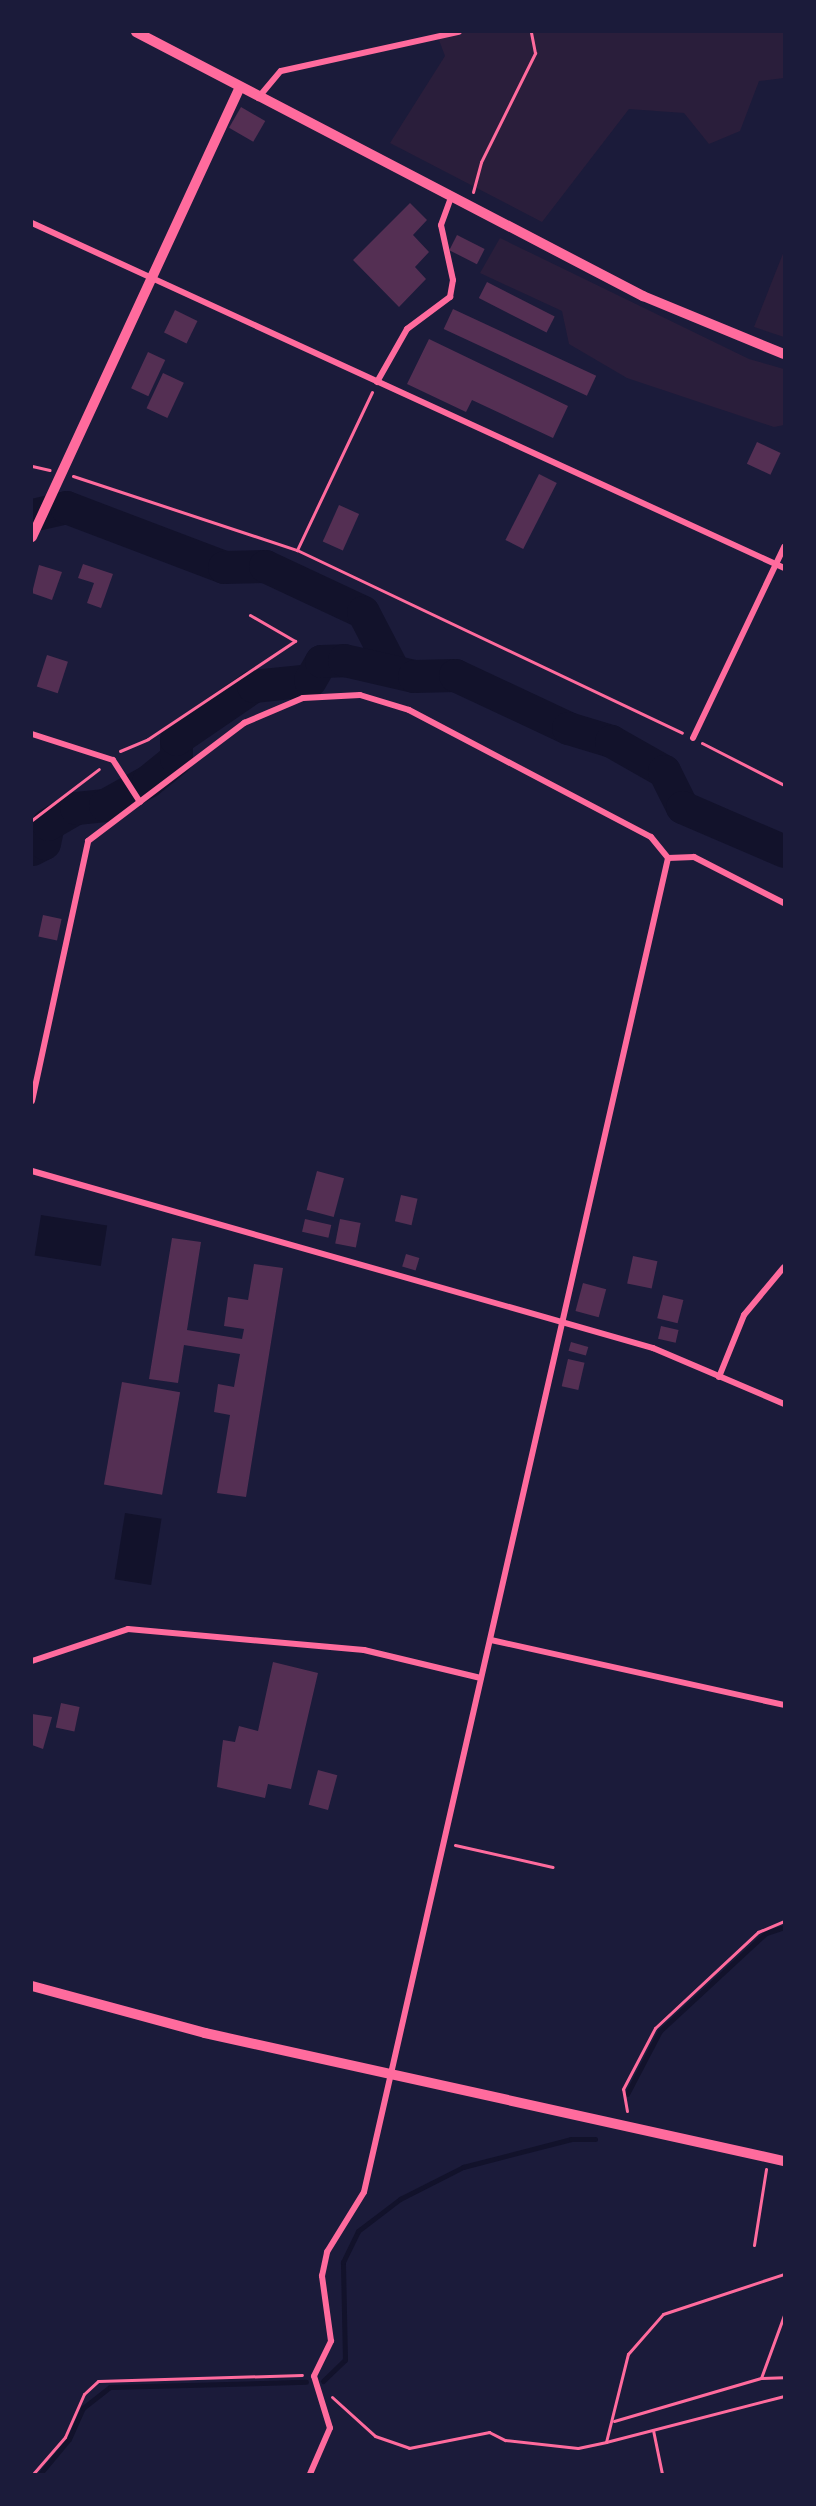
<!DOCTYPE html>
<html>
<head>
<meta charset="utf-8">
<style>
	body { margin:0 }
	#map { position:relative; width:816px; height:2506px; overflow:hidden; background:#1b1b3a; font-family:"Golos Text",sans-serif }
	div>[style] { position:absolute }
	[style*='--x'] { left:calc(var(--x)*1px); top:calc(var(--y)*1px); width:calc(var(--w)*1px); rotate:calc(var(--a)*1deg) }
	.green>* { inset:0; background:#2a1e3b }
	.water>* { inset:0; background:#12122b; transform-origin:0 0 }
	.stream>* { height:5px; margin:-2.5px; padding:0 2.5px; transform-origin:2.5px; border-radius:2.5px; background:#12122b }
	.river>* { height:33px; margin:-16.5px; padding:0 16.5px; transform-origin:16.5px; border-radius:16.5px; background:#12122b }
	.building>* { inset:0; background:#542f53; transform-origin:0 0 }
	.path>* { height:3px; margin:-1.5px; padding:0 1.5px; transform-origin:1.5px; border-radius:1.5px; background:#ff6b9d }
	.minor>* { height:6px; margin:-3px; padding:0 3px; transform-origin:3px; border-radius:3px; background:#ff6b9d }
	.tertiary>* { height:10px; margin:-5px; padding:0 5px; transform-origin:5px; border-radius:5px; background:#ff6b9d }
	.secondary>* { height:10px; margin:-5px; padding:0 5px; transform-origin:5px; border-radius:5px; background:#ff6b9d }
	span { translate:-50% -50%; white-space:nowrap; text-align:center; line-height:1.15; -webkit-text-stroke:6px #1b1b3a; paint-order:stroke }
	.frame { position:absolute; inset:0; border:33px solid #1b1b3a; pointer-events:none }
</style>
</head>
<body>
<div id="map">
	<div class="green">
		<div style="clip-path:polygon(436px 32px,784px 32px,784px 78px,759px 81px,740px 131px,709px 144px,684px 113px,629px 109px,542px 222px,390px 143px,445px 56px)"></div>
		<div style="clip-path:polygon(500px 238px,749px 359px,784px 369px,784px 425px,774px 427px,627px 378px,569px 344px,562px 311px,480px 273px)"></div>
		<div style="clip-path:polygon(784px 251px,784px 337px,754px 327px)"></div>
	</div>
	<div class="water">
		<div style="left:41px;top:1215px;width:67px;height:41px;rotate:9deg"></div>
		<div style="left:125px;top:1513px;width:37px;height:67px;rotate:9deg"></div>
	</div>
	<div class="stream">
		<div style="--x:627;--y:2094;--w:71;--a:-62.4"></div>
		<div style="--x:660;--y:2031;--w:144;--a:-42.8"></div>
		<div style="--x:766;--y:1933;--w:19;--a:-18"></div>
		<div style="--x:323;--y:2381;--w:30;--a:-44"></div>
		<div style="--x:345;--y:2360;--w:98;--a:-91.2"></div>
		<div style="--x:343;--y:2262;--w:34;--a:-64"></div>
		<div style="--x:358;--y:2231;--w:53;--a:-37.3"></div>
		<div style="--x:400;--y:2199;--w:71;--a:-26.9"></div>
		<div style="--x:463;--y:2167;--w:112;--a:-14.5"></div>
		<div style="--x:571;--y:2139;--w:24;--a:0"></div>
		<div style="--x:40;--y:2474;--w:45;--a:-50.4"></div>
		<div style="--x:69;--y:2439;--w:34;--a:-66"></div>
		<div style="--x:83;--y:2408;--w:34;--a:-38"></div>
		<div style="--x:110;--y:2387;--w:196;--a:-1.5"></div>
	</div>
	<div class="river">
		<div style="--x:32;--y:515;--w:35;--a:-13"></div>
		<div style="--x:66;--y:507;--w:169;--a:20.8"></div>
		<div style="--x:224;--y:567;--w:41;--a:-1.4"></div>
		<div style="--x:265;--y:566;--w:108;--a:25.1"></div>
		<div style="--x:363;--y:612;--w:63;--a:62.6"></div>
		<div style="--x:32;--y:849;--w:13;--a:-27"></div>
		<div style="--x:44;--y:843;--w:19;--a:-78"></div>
		<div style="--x:48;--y:824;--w:32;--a:-30"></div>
		<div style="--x:76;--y:808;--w:29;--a:-6"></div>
		<div style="--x:105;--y:805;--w:49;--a:-29.2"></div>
		<div style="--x:148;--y:781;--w:36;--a:-39"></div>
		<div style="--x:176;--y:758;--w:19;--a:-90"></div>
		<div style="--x:176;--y:739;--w:93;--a:-34.5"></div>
		<div style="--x:253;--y:686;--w:57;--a:-6"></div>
		<div style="--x:310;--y:680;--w:22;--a:-60"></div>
		<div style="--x:321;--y:661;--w:23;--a:-2"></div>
		<div style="--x:344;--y:660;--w:72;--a:12.9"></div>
		<div style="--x:414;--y:676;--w:41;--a:-1.4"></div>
		<div style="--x:455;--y:675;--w:125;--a:25.1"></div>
		<div style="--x:568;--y:728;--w:45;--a:16.8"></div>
		<div style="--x:611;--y:741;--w:61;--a:29.5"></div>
		<div style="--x:664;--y:771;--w:40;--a:63.4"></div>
		<div style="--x:682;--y:807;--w:111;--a:23.3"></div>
	</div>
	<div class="building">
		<div style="left:241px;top:107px;width:28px;height:24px;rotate:30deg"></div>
		<div style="clip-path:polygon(410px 203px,427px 220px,413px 235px,429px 252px,415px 267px,426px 279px,399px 307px,353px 260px)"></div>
		<div style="left:457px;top:235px;width:31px;height:17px;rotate:27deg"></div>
		<div style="left:487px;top:282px;width:76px;height:18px;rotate:27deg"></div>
		<div style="left:453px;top:309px;width:158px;height:22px;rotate:25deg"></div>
		<div style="left:175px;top:310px;width:25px;height:25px;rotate:26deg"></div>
		<div style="clip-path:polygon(429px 339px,568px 406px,553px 438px,472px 400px,466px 412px,407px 384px)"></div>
		<div style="left:148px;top:352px;width:19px;height:40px;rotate:25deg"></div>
		<div style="left:163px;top:373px;width:23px;height:39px;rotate:25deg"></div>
		<div style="left:757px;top:442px;width:26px;height:24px;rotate:25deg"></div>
		<div style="left:539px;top:474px;width:20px;height:74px;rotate:27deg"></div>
		<div style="left:339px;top:505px;width:22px;height:40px;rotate:24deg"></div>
		<div style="clip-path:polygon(83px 564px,113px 574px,101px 608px,87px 603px,94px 583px,78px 578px)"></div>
		<div style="clip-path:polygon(39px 565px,62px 572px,52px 600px,32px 593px)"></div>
		<div style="left:47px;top:655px;width:22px;height:33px;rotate:18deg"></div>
		<div style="left:43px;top:915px;width:19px;height:22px;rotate:12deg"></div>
		<div style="left:317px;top:1171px;width:28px;height:40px;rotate:15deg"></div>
		<div style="left:401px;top:1195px;width:17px;height:27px;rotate:13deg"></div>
		<div style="left:305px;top:1219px;width:27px;height:13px;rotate:13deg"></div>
		<div style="left:340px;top:1219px;width:21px;height:25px;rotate:11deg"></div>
		<div style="clip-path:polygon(172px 1238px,201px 1242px,187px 1330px,242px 1339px,244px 1329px,224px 1326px,228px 1297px,248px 1300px,254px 1264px,283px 1268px,246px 1497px,217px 1493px,230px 1415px,214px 1412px,218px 1384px,234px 1387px,240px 1354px,184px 1345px,178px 1383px,149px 1379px)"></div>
		<div style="left:406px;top:1254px;width:14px;height:13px;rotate:17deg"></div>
		<div style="left:633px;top:1256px;width:25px;height:28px;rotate:12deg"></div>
		<div style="left:583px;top:1283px;width:24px;height:29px;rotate:15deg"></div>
		<div style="left:663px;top:1295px;width:21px;height:24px;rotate:14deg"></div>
		<div style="left:661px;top:1326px;width:18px;height:13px;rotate:13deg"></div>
		<div style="left:571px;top:1342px;width:18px;height:9px;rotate:16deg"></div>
		<div style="left:568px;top:1359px;width:17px;height:28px;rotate:13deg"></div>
		<div style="left:122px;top:1382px;width:59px;height:104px;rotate:10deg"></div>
		<div style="clip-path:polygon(273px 1662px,318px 1673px,291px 1789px,268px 1784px,265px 1798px,217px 1787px,223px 1740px,235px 1742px,239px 1726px,258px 1731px)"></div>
		<div style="left:61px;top:1703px;width:19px;height:25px;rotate:12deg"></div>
		<div style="clip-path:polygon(32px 1714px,52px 1717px,43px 1749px,32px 1745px)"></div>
		<div style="left:318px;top:1770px;width:20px;height:36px;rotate:15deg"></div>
	</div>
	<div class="path">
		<div style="--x:473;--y:192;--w:31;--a:-75"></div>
		<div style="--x:481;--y:162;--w:122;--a:-63.6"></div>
		<div style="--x:535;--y:53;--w:21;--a:-101"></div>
		<div style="--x:372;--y:392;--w:175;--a:115.4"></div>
		<div style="--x:297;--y:550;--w:426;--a:25.4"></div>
		<div style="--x:32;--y:466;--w:18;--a:13"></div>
		<div style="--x:73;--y:476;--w:236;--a:18.3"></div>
		<div style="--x:702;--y:743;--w:92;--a:27.1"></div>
		<div style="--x:120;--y:751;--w:30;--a:-23"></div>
		<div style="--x:148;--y:739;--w:177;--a:-33.7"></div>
		<div style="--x:295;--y:641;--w:52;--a:-150"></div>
		<div style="--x:32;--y:820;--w:84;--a:-37.3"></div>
		<div style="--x:455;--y:1845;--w:100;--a:12.7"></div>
		<div style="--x:627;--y:2111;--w:22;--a:-100"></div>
		<div style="--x:623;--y:2089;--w:69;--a:-62.3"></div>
		<div style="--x:655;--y:2028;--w:141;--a:-43"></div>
		<div style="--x:758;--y:1932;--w:28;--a:-23"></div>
		<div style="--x:754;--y:2245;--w:77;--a:-81"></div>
		<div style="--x:761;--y:2378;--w:23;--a:-2"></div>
		<div style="--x:332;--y:2397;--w:58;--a:42.2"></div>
		<div style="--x:375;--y:2436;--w:36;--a:19"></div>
		<div style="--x:409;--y:2448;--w:82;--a:-11.3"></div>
		<div style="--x:489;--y:2432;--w:18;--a:27"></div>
		<div style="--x:505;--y:2440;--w:73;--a:6.3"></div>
		<div style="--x:578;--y:2448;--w:29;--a:-12"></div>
		<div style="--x:606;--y:2442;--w:91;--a:-76"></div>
		<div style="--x:628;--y:2354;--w:53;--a:-48.8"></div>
		<div style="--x:663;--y:2314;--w:127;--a:-18.3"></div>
		<div style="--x:614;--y:2421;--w:153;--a:-16.3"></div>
		<div style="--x:761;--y:2378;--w:67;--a:-69.9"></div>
		<div style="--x:653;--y:2430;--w:45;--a:78.4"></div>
		<div style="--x:606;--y:2442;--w:184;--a:-14.5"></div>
		<div style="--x:33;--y:2474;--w:49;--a:-49.1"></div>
		<div style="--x:65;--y:2437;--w:47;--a:-66.2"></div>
		<div style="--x:84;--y:2394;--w:19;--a:-43"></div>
		<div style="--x:98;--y:2381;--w:204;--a:-1.7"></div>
	</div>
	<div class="minor">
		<div style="--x:258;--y:98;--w:35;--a:-50"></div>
		<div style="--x:281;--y:71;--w:182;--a:-12.4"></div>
		<div style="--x:32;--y:223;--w:827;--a:24.64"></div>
		<div style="--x:377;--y:382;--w:61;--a:-60.5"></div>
		<div style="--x:407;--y:329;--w:54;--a:-36.7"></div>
		<div style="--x:450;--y:297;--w:17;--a:-80"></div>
		<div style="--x:453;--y:280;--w:56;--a:-102.3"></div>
		<div style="--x:441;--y:225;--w:29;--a:-70"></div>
		<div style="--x:32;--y:734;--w:85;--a:17.8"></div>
		<div style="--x:113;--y:760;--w:50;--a:57.3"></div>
		<div style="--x:693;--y:738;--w:212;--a:-64.5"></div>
		<div style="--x:32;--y:1101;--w:266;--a:-77.8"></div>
		<div style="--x:88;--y:841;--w:196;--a:-37.1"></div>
		<div style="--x:244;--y:723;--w:64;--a:-23"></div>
		<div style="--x:303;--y:698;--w:57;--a:-3"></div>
		<div style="--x:360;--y:695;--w:51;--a:17"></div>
		<div style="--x:409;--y:710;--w:273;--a:27.7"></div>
		<div style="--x:651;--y:837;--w:27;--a:51"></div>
		<div style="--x:668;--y:858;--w:26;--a:-2"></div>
		<div style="--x:694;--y:857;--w:101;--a:27.1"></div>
		<div style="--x:32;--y:1171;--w:646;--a:15.91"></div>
		<div style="--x:653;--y:1348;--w:142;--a:23.1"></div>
		<div style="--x:719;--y:1377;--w:67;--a:-68"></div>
		<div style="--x:744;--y:1315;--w:62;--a:-50.2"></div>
		<div style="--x:491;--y:1640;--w:300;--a:12.5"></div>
		<div style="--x:32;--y:1661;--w:101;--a:-18.4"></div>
		<div style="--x:128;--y:1629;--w:237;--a:5.1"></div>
		<div style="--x:364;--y:1650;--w:120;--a:13.5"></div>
		<div style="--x:310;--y:2474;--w:50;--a:-66.5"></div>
		<div style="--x:330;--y:2428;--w:54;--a:-107.1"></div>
		<div style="--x:314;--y:2376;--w:39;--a:-64"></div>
		<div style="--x:331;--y:2341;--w:66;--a:-97.9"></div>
		<div style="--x:322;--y:2276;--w:25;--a:-78"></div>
		<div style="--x:327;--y:2252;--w:70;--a:-58.3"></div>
		<div style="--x:364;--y:2192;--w:1368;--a:-77.16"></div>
	</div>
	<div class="tertiary">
		<div style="--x:32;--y:1986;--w:179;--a:15.2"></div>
		<div style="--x:205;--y:2033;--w:593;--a:12.47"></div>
	</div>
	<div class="secondary">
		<div style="--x:136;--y:32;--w:572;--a:27.51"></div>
		<div style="--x:643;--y:296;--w:152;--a:22.4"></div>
		<div style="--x:32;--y:537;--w:494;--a:-65.2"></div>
	</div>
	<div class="frame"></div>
</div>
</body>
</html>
